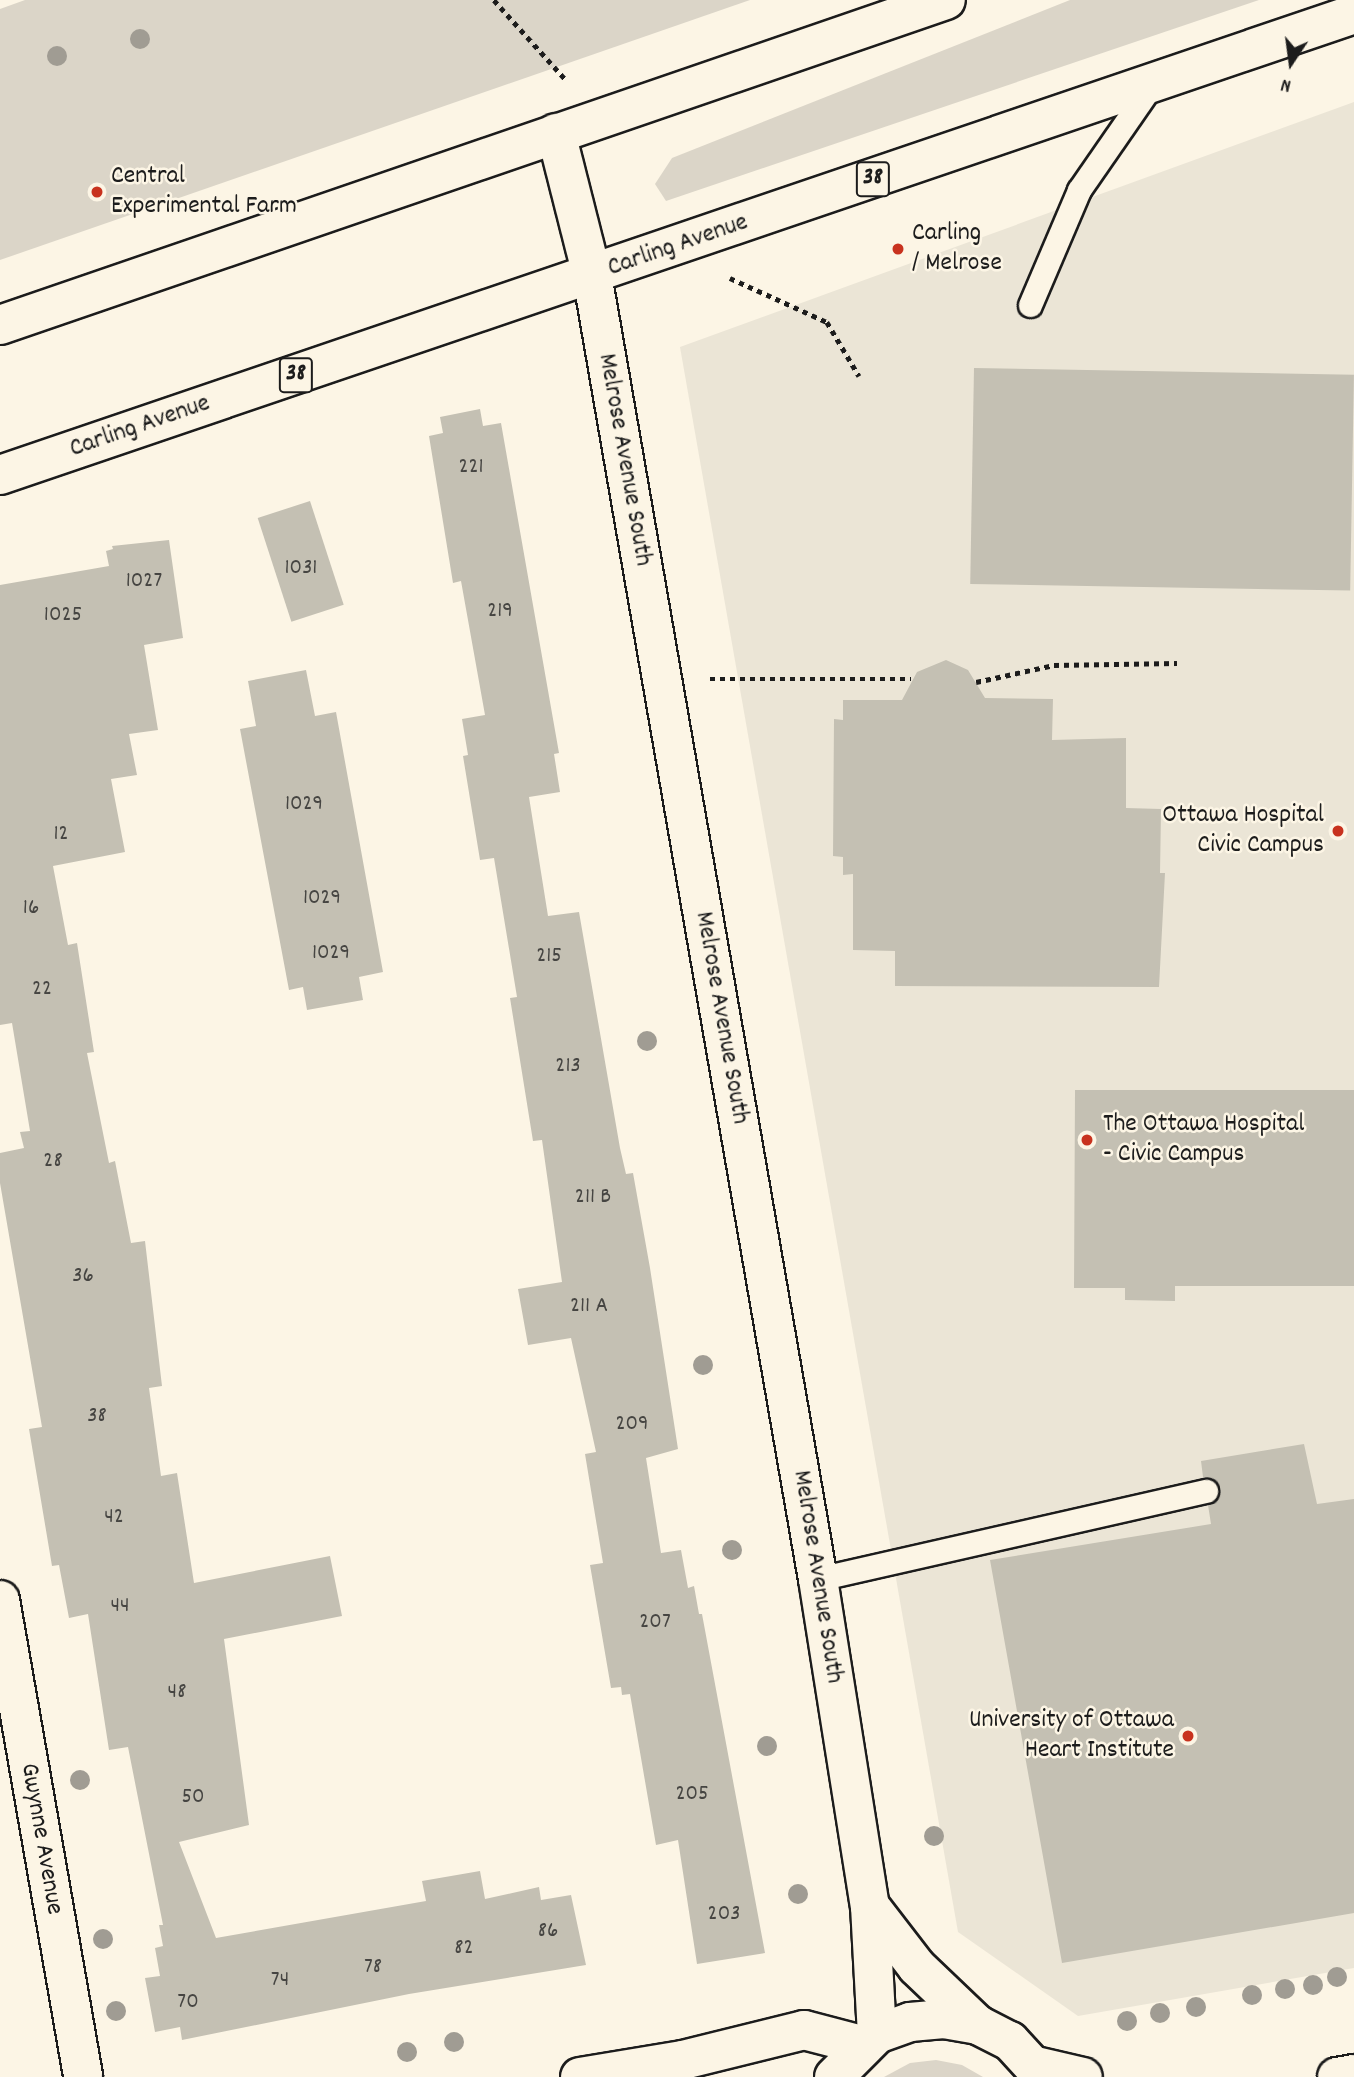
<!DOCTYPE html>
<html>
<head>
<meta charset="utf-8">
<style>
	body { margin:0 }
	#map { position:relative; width:1354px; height:2077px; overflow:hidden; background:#fcf5e5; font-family:Dekko,sans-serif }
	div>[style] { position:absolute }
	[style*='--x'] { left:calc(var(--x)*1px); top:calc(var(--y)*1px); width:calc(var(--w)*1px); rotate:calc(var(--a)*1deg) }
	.built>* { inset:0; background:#ebe5d6 }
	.green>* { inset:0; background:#dbd5c8 }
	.building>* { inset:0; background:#c4c0b3; transform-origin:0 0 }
	.path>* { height:4.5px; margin-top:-2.25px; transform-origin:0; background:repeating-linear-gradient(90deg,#1c1c1c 0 5px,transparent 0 10px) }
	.roads { filter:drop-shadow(2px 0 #1c1c1c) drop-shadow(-2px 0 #1c1c1c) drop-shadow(0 2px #1c1c1c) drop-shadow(0 -2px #1c1c1c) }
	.lane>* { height:23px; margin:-11.5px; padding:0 11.5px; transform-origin:11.5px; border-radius:11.5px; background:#fcf5e5 }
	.street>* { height:38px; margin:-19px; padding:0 19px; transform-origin:19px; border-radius:19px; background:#fcf5e5 }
	.primary>* { height:38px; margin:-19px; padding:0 19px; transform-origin:19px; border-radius:19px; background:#fcf5e5 }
	.trees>* { width:20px; height:20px; margin:-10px; border-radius:50%; background:#a09c93 }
	.dots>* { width:19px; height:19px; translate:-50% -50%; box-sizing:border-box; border:4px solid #fcf5e5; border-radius:50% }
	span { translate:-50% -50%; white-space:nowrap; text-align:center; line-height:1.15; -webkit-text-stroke:5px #fcf5e5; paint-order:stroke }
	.number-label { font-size:23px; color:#464542 }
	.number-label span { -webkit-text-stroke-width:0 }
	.shield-label span { padding:2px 5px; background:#fcf5e5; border:2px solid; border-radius:5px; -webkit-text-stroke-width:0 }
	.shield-label { font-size:24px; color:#1c1c1c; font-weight:700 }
	.poi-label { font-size:26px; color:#1c1c1c }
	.left { translate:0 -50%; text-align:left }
	.right { translate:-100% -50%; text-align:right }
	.street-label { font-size:26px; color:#1c1c1c }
	.north { position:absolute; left:1256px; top:28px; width:70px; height:70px; -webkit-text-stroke:5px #fcf5e5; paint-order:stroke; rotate:193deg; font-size:19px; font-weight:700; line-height:28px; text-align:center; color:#1c1c1c }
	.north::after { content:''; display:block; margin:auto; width:24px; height:32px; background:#1c1c1c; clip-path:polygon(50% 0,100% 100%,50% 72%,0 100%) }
</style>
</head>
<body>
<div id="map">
	<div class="built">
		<div style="clip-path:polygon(1354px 102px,1354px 1968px,1078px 2016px,958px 1932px,680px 347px)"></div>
	</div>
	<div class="green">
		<div style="clip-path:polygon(25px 0,750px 0,0 260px,0 9px)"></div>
		<div style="clip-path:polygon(1070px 0,1259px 0,666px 201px,655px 184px,672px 158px)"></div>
		<div style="clip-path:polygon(936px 2060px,962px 2065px,983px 2077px,884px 2077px,910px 2063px)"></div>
	</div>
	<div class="building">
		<div style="left:974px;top:368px;width:380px;height:216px;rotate:1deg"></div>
		<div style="clip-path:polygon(480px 409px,483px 426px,501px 423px,559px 753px,554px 754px,560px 792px,529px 797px,548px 916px,579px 912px,620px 1148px,626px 1174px,633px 1173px,650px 1268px,678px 1449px,646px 1458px,661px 1553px,681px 1550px,688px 1588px,694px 1586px,699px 1614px,702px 1614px,765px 1953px,697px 1964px,678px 1840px,656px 1845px,630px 1694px,622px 1695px,621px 1687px,611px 1688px,590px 1565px,603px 1563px,585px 1454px,596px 1452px,571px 1338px,528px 1345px,518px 1289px,562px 1282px,542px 1140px,533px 1141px,510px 998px,517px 997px,494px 858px,480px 860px,463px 756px,468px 755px,462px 719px,485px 715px,461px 581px,453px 583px,429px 436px,443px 433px,440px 417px)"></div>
		<div style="left:310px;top:501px;width:109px;height:55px;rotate:72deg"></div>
		<div style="clip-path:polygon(169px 540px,183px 638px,144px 645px,158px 730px,129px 734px,137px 775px,111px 779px,125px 852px,53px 866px,68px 945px,77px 943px,94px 1052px,87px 1053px,109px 1163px,115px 1161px,131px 1243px,145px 1241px,162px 1386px,149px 1388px,161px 1476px,177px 1473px,194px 1583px,330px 1556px,342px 1616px,224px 1639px,249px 1825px,179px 1842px,216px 1938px,426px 1901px,422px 1881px,480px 1871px,485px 1899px,539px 1887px,541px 1900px,571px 1895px,586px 1965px,409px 1994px,182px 2040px,180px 2027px,155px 2032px,145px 1978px,160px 1976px,155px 1948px,163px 1946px,159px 1925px,163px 1925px,128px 1747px,109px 1750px,88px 1614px,69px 1618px,59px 1565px,52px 1566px,29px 1429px,42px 1427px,0 1183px,0 1153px,24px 1148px,20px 1132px,30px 1131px,12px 1023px,0 1025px,0 585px,109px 566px,106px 551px,113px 549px,112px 546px)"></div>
		<div style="clip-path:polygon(946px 660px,968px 670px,985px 698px,1053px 699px,1052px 740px,1126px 738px,1126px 808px,1161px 809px,1160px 873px,1165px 873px,1159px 987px,895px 986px,895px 951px,853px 950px,853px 874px,843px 875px,843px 857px,833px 856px,834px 719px,843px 720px,843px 700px,902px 700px,917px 672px)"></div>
		<div style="clip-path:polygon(306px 670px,315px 716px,336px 712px,383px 972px,359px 977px,363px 1000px,307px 1010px,303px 987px,289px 990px,240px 729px,256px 726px,248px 681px)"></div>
		<div style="clip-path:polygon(1075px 1090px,1354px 1090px,1354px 1286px,1175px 1286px,1175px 1301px,1125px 1300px,1125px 1288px,1074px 1288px)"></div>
		<div style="clip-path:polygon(1304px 1444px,1317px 1504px,1354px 1499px,1354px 1913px,1062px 1963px,990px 1560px,1211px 1524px,1208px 1505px,1216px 1501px,1220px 1489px,1216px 1481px,1203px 1477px,1201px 1461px)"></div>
	</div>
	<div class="path">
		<div style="--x:494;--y:0;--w:108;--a:48"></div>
		<div style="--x:730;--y:278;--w:107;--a:24.4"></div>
		<div style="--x:827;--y:322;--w:63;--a:59.3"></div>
		<div style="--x:710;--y:679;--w:201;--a:0"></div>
		<div style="--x:976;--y:682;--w:80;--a:-12.3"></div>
		<div style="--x:1054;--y:665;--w:123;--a:-0.9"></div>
	</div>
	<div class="roads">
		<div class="lane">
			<div style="--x:1030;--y:305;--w:125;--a:-66.9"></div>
			<div style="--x:1079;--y:190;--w:126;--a:-55.3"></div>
			<div style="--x:818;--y:1579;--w:398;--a:-12.8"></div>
		</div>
		<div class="street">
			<div style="--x:556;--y:133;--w:146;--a:75.8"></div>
			<div style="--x:592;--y:275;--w:1323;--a:80.17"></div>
			<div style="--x:818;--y:1579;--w:331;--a:81"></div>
			<div style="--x:870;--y:1906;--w:128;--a:86.9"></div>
			<div style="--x:0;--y:1600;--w:484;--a:80.1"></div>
			<div style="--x:870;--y:1906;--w:77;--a:52.4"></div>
			<div style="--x:917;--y:1967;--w:84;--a:43.6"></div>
			<div style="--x:1036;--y:2066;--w:48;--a:13.2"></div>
			<div style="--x:580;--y:2077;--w:104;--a:-9.4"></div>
			<div style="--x:683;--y:2060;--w:125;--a:-13.9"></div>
			<div style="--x:804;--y:2030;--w:60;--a:14.5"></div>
			<div style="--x:834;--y:2077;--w:61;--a:-45"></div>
			<div style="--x:877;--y:2034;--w:35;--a:-20"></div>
			<div style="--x:910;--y:2022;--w:34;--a:-5"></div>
			<div style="--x:944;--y:2019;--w:35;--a:10"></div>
			<div style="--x:978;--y:2025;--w:36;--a:27"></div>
			<div style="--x:1010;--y:2041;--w:49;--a:47.5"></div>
			<div style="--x:1337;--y:2077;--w:17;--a:-10"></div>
		</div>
		<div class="primary">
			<div style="--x:0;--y:325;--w:1000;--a:-18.96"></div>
			<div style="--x:0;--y:475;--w:1430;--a:-18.8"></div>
		</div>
	</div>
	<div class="trees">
		<div style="left:140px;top:39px"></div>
		<div style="left:57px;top:56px"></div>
		<div style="left:647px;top:1041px"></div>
		<div style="left:703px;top:1365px"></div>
		<div style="left:732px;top:1550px"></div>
		<div style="left:767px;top:1746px"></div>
		<div style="left:80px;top:1780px"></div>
		<div style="left:934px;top:1836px"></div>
		<div style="left:798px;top:1894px"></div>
		<div style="left:103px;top:1939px"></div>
		<div style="left:1337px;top:1977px"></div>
		<div style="left:1313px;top:1985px"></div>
		<div style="left:1285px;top:1989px"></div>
		<div style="left:1252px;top:1995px"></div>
		<div style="left:1196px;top:2007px"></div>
		<div style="left:116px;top:2011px"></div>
		<div style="left:1160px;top:2013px"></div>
		<div style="left:1127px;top:2021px"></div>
		<div style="left:454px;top:2042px"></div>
		<div style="left:407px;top:2052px"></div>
	</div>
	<div class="dots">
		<div style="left:97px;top:192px;background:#c8321e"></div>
		<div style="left:898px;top:249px;background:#c8321e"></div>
		<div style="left:1338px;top:831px;background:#c8321e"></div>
		<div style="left:1087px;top:1140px;background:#c8321e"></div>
		<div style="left:1188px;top:1736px;background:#c8321e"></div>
	</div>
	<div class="number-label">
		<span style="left:471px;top:468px">221</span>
		<span style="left:301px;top:569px">1031</span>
		<span style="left:144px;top:582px">1027</span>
		<span style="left:500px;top:612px">219</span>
		<span style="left:63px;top:616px">1025</span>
		<span style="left:304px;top:805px">1029</span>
		<span style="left:61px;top:835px">12</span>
		<span style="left:322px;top:899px">1029</span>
		<span style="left:31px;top:909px">16</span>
		<span style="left:331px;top:954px">1029</span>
		<span style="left:549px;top:957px">215</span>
		<span style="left:42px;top:990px">22</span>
		<span style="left:568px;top:1067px">213</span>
		<span style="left:53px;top:1162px">28</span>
		<span style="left:593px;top:1198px">211 B</span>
		<span style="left:83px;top:1277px">36</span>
		<span style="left:589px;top:1307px">211 A</span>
		<span style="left:97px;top:1417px">38</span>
		<span style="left:632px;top:1425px">209</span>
		<span style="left:114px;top:1518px">42</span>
		<span style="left:120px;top:1607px">44</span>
		<span style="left:655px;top:1623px">207</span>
		<span style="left:177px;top:1693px">48</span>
		<span style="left:692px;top:1795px">205</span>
		<span style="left:193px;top:1798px">50</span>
		<span style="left:724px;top:1915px">203</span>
		<span style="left:548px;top:1932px">86</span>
		<span style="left:464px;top:1949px">82</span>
		<span style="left:373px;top:1968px">78</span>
		<span style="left:280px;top:1981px">74</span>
		<span style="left:188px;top:2003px">70</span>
	</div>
	<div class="shield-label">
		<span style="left:873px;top:179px">38</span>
		<span style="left:296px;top:375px">38</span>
	</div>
	<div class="poi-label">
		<span class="left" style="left:111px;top:192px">Central<br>Experimental Farm</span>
		<span class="left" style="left:912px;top:249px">Carling<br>/ Melrose</span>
		<span class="right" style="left:1324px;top:831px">Ottawa Hospital<br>Civic Campus</span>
		<span class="left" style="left:1103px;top:1140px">The Ottawa Hospital<br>- Civic Campus</span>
		<span class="right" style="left:1174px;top:1736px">University of Ottawa<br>Heart Institute</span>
	</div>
	<div class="street-label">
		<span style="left:678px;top:246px;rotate:-19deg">Carling Avenue</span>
		<span style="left:140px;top:427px;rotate:-19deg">Carling Avenue</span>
		<span style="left:624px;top:460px;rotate:80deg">Melrose Avenue South</span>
		<span style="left:721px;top:1018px;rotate:80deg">Melrose Avenue South</span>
		<span style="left:817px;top:1577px;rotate:81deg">Melrose Avenue South</span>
		<span style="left:41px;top:1839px;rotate:80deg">Gwynne Avenue</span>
	</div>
	<div class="north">N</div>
</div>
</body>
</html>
